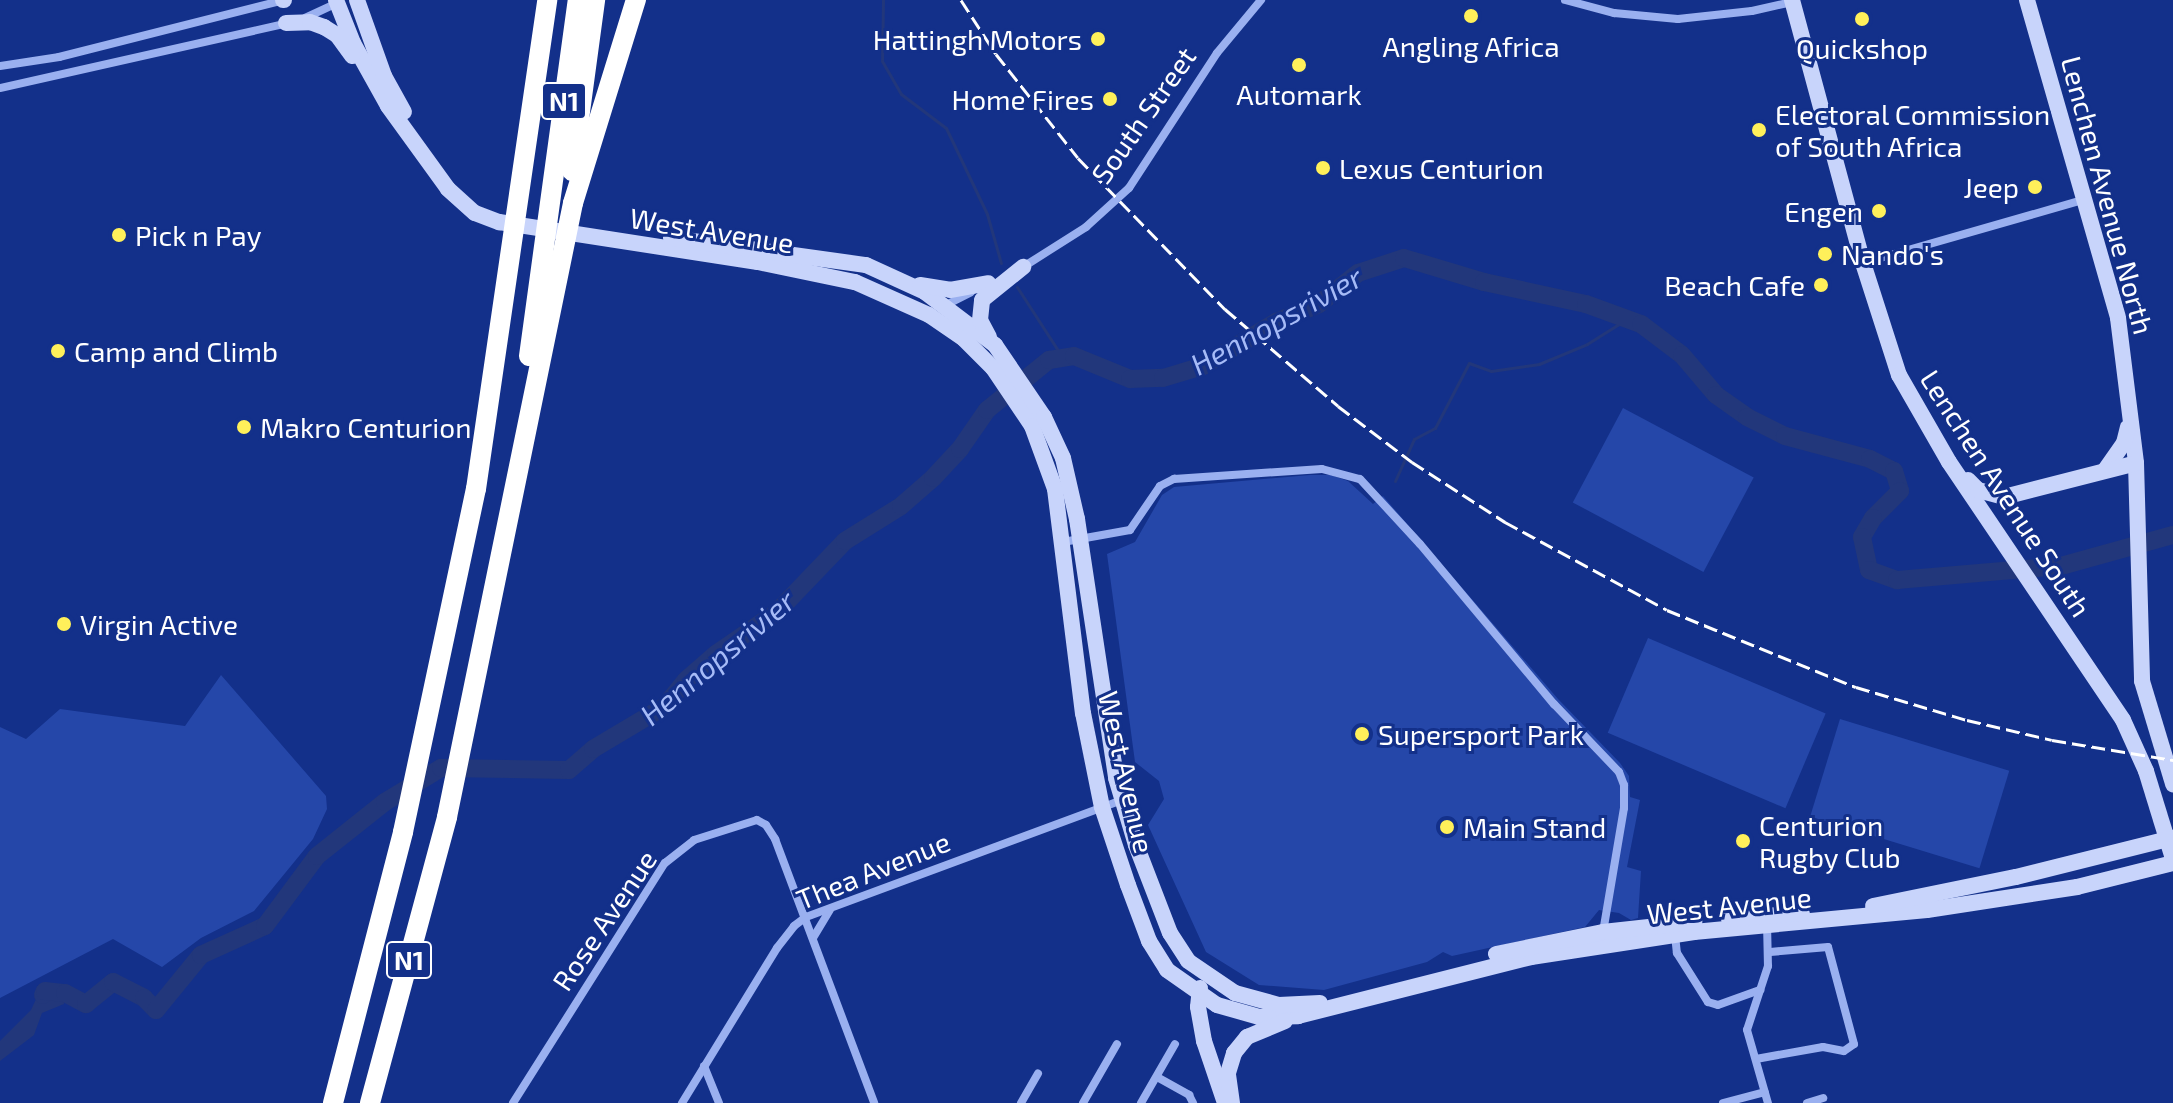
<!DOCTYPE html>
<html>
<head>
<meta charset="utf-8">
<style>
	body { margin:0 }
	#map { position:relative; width:2173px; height:1103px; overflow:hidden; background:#13308a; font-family:"Exo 2",sans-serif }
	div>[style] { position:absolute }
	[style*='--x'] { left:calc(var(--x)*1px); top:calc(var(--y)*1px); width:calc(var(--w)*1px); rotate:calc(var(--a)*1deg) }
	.green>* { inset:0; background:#2547a9; transform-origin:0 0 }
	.water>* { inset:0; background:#22377b }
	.stream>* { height:3px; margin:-1.5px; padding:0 1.5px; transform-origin:1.5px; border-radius:1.5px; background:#22377b }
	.river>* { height:18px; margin:-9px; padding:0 9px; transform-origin:9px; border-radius:9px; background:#22377b }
	.street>* { height:8px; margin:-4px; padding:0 4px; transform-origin:4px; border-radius:4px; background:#9ab0f0 }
	.secondary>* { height:16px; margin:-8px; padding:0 8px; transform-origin:8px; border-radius:8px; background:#c8d4fb }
	.highway>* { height:20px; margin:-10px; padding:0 10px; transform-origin:10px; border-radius:10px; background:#fff }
	.rail>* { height:3px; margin-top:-1.5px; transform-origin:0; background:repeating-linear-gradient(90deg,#fff 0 14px,transparent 0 20px) }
	.dots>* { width:22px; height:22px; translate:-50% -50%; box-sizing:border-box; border:4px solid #13308a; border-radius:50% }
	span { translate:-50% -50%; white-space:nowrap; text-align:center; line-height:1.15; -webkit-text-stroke:6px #13308a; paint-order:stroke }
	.shield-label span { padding:2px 6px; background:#13308a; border:2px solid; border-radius:6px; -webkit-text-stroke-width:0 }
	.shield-label { font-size:26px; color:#fff; font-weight:700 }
	.poi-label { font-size:28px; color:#fff }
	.right { translate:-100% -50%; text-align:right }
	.left { translate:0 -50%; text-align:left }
	.street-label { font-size:28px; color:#fff }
	.water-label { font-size:30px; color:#a6bbf7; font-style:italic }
</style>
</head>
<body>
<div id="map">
	<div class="green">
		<div style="left:1623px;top:408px;width:148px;height:107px;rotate:28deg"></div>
		<div style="clip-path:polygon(1310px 475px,1331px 475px,1348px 481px,1373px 504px,1383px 496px,1558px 699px,1620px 763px,1629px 776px,1630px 797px,1640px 800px,1627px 867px,1641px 871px,1638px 918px,1631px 920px,1619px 913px,1599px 910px,1585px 927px,1452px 956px,1443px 952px,1427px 962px,1324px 990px,1259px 985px,1206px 952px,1148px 825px,1164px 799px,1159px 781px,1135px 762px,1107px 554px,1135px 542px,1162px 495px,1174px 487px)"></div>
		<div style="left:1648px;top:638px;width:193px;height:103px;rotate:23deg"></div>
		<div style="clip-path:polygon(221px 675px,326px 796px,327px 809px,313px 839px,254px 911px,201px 938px,162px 967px,113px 939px,0 998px,0 727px,26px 739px,60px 709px,185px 726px)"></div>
		<div style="left:1840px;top:719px;width:177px;height:102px;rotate:17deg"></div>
	</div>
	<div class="water">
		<div style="clip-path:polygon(42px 986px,63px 989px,64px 1004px,42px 1013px,34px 1035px,0 1061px,0 1041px,31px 1010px)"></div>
	</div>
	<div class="stream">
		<div style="--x:883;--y:0;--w:61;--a:90.9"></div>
		<div style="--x:882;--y:61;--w:38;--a:60"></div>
		<div style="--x:901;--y:94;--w:56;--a:37.1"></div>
		<div style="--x:946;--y:128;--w:95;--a:64.5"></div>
		<div style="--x:987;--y:214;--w:51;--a:74.1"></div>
		<div style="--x:1017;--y:287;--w:85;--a:57.1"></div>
		<div style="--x:1395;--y:481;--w:46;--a:-65.7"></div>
		<div style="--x:1414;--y:439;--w:24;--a:-28"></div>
		<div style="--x:1435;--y:428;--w:73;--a:-62.4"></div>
		<div style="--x:1469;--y:363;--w:23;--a:20"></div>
		<div style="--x:1491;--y:371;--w:49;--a:-8.3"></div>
		<div style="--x:1539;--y:364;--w:52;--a:-22.6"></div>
		<div style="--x:1587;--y:344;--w:47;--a:-32"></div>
	</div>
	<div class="river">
		<div style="--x:43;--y:995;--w:4;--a:-63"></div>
		<div style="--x:45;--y:991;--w:20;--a:6"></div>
		<div style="--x:65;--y:993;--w:24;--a:28"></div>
		<div style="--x:86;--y:1004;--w:35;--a:-39"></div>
		<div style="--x:113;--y:982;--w:35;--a:27"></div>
		<div style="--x:144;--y:998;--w:17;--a:45"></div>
		<div style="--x:156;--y:1010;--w:71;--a:-50.7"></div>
		<div style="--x:201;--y:955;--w:70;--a:-24.4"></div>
		<div style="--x:265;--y:926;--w:87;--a:-53.4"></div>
		<div style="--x:317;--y:856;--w:87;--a:-38.5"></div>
		<div style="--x:385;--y:802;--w:66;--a:-31.3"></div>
		<div style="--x:441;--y:768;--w:128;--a:0.9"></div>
		<div style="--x:569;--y:770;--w:32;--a:-41"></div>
		<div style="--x:593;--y:749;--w:84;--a:-30.8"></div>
		<div style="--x:665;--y:706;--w:33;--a:-51"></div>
		<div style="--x:686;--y:680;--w:40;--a:-41"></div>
		<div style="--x:716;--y:654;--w:74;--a:-34.5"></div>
		<div style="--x:777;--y:612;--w:98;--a:-46.2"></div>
		<div style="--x:845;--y:541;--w:66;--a:-32"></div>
		<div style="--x:901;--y:506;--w:43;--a:-41.2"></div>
		<div style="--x:933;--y:478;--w:40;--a:-47"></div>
		<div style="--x:960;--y:449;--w:47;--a:-55.3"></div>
		<div style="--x:987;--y:410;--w:80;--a:-38.9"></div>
		<div style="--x:1049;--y:360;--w:25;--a:-9"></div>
		<div style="--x:1074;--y:356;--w:61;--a:22.3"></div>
		<div style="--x:1130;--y:379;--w:33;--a:-2"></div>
		<div style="--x:1163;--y:378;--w:42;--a:-16.7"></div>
		<div style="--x:1203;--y:366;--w:85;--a:-31.1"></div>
		<div style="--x:1276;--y:322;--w:47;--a:-22.7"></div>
		<div style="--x:1319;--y:304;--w:50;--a:-38.5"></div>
		<div style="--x:1358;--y:273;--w:48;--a:-18.1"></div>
		<div style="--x:1404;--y:258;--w:84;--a:16.7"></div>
		<div style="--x:1484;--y:282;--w:104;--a:12.2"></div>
		<div style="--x:1586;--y:304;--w:59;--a:20"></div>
		<div style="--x:1641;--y:324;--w:51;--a:37.1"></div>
		<div style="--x:1682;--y:355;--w:52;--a:49.6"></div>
		<div style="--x:1716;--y:395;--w:38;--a:35"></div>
		<div style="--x:1747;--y:417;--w:42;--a:26.6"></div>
		<div style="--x:1785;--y:436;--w:88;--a:15.1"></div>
		<div style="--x:1870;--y:459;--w:27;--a:27"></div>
		<div style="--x:1894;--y:471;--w:21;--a:73"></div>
		<div style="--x:1900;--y:491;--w:38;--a:135"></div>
		<div style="--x:1873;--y:518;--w:22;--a:120"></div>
		<div style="--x:1862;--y:537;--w:34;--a:78"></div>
		<div style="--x:1869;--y:570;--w:30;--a:20"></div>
		<div style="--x:1897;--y:580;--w:165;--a:-4.9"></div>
		<div style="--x:2061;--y:566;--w:116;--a:-15.5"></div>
	</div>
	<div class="street">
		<div style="--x:1565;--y:0;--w:51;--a:14.9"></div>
		<div style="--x:1614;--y:13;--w:64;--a:5.4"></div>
		<div style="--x:1678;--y:19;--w:74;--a:-6.2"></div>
		<div style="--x:1752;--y:11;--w:41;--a:-12.7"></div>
		<div style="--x:305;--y:18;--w:38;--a:-25"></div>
		<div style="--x:0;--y:66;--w:60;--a:-8.7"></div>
		<div style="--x:59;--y:57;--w:232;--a:-14.2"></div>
		<div style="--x:0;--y:88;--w:295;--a:-12.7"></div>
		<div style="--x:1863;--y:263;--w:228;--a:-16"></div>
		<div style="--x:1023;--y:267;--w:75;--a:-32.4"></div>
		<div style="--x:1086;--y:227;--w:58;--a:-42.2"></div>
		<div style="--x:1129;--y:188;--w:161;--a:-56.9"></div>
		<div style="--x:1217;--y:53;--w:69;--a:-50.3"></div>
		<div style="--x:944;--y:306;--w:30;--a:-27"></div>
		<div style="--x:1063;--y:542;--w:68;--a:-10.2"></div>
		<div style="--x:1130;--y:530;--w:53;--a:-55.7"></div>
		<div style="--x:1160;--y:486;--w:16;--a:-27"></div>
		<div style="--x:1174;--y:479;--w:148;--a:-3.9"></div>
		<div style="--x:1322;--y:469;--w:39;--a:15"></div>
		<div style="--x:1360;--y:479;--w:88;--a:47.3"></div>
		<div style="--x:1420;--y:544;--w:209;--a:50.1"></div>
		<div style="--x:1554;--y:704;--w:94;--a:46.3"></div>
		<div style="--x:1619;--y:772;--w:14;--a:69"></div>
		<div style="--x:1624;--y:785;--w:23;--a:90"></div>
		<div style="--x:1624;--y:808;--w:126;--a:99.6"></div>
		<div style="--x:1767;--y:923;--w:43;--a:88.7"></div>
		<div style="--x:1768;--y:966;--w:67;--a:108.2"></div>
		<div style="--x:1747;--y:1030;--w:76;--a:74"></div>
		<div style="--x:1675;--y:935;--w:18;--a:84"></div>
		<div style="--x:1677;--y:953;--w:58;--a:57.7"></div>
		<div style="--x:1708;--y:1002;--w:10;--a:17"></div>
		<div style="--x:1718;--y:1005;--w:45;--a:-19.7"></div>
		<div style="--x:813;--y:938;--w:33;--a:-59"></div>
		<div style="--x:1756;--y:1059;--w:68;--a:-10.2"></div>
		<div style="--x:1823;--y:1047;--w:21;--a:11"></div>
		<div style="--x:1844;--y:1051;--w:12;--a:-35"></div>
		<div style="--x:1854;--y:1044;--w:100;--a:-105"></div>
		<div style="--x:1828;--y:947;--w:58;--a:175.1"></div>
		<div style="--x:704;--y:1066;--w:40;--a:68"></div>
		<div style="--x:1157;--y:1077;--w:37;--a:29"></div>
		<div style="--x:1189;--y:1095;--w:9;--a:63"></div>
		<div style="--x:513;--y:1103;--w:284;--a:-57.7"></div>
		<div style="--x:665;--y:863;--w:37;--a:-38"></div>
		<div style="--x:694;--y:840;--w:66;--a:-17.6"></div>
		<div style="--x:757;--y:820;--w:10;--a:29"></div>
		<div style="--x:766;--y:825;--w:17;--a:57"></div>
		<div style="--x:775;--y:839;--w:282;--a:69.4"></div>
		<div style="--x:682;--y:1103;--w:182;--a:-58.5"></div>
		<div style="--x:777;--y:948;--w:28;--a:-52"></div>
		<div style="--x:794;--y:926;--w:15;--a:-37"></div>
		<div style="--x:806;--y:917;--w:337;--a:-20.3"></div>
		<div style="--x:1021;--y:1103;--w:34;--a:-60"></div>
		<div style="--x:1083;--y:1103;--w:68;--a:-60"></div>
		<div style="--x:1141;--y:1103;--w:68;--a:-60"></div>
		<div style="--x:1723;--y:1103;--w:43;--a:-14.7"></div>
		<div style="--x:1807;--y:1103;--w:17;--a:-17"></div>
	</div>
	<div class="secondary">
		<div style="--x:283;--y:0;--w:1;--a:0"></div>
		<div style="--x:336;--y:0;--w:46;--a:68.4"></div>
		<div style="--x:353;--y:43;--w:72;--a:60.9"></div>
		<div style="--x:388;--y:106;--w:102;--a:54.1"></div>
		<div style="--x:448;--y:189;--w:36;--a:42"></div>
		<div style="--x:475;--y:213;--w:26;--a:21"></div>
		<div style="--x:499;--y:222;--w:262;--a:8.8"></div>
		<div style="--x:758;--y:262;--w:99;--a:11.7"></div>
		<div style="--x:855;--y:282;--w:81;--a:24"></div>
		<div style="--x:929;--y:315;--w:42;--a:34.4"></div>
		<div style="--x:964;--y:339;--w:41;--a:45"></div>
		<div style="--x:993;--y:368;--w:70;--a:56.1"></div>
		<div style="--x:1032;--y:426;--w:67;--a:69.9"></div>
		<div style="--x:1055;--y:489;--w:226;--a:82.9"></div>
		<div style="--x:1083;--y:713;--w:96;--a:78.6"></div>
		<div style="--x:1102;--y:807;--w:82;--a:71.6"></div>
		<div style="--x:1128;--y:885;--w:60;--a:69.4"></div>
		<div style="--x:1149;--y:941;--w:34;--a:58"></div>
		<div style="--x:1167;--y:970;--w:61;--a:35"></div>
		<div style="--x:1217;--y:1005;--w:44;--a:15.9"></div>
		<div style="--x:1259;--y:1017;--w:39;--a:-1"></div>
		<div style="--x:1298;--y:1016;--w:240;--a:-14.2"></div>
		<div style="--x:1531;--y:957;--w:165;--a:-8.7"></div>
		<div style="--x:1694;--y:932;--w:234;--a:-5.4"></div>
		<div style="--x:1927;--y:910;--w:152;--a:-8.7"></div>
		<div style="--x:2077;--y:887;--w:99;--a:-14"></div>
		<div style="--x:357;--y:0;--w:81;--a:70.4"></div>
		<div style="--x:384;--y:76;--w:41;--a:60.9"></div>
		<div style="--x:1792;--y:0;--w:272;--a:74.9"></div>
		<div style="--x:1863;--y:263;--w:118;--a:72.2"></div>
		<div style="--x:1899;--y:375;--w:100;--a:60.1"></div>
		<div style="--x:1949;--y:462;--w:311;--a:56"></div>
		<div style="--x:2123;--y:720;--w:56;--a:65.7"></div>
		<div style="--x:2146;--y:771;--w:92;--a:72.9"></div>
		<div style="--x:2027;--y:0;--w:331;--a:74"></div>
		<div style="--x:2118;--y:318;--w:146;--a:82.9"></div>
		<div style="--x:2136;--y:463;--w:218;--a:88.4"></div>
		<div style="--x:2142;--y:681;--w:108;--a:73.2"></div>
		<div style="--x:286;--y:23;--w:24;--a:-2"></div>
		<div style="--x:310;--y:22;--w:15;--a:20"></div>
		<div style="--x:324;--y:27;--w:15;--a:32"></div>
		<div style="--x:337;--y:35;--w:26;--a:54"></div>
		<div style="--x:671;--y:238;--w:197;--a:7.9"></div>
		<div style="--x:866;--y:265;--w:65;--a:24.6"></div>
		<div style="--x:925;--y:292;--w:88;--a:37.1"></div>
		<div style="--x:995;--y:345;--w:87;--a:55.8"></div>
		<div style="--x:1044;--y:417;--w:45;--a:65.1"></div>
		<div style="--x:1063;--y:458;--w:63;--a:77.1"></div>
		<div style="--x:1077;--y:519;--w:262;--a:81.4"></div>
		<div style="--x:1116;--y:778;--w:70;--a:73.4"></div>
		<div style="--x:1136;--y:845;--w:94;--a:68.9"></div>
		<div style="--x:1170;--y:933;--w:33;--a:57"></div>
		<div style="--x:1188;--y:961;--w:57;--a:34.2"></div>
		<div style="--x:1235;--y:993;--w:46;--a:15.3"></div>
		<div style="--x:1279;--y:1005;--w:41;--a:-2.8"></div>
		<div style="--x:920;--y:285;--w:30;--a:9"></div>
		<div style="--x:950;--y:290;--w:39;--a:-10"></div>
		<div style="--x:989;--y:337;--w:19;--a:-118"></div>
		<div style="--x:980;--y:320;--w:20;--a:-84"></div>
		<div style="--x:982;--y:300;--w:53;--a:-38.8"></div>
		<div style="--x:2105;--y:470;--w:33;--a:-55"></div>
		<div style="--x:2124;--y:443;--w:16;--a:-76"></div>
		<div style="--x:1968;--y:480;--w:14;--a:45"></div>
		<div style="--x:1978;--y:490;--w:27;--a:15"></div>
		<div style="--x:2004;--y:497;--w:136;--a:-14.4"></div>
		<div style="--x:1873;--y:906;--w:146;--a:-11.5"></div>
		<div style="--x:2016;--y:877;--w:162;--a:-14"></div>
		<div style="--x:1729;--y:919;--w:73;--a:-4.7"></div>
		<div style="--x:1496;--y:954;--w:109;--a:-11.6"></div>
		<div style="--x:1603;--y:932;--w:92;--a:-6.3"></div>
		<div style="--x:1200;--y:988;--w:19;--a:96"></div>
		<div style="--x:1198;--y:1007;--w:35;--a:80"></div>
		<div style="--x:1204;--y:1041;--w:65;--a:71.3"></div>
		<div style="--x:1232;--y:1103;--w:30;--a:-98"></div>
		<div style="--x:1228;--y:1073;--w:21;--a:-73"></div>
		<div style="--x:1234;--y:1053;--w:21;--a:-51"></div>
		<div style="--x:1247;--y:1037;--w:41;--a:-22.8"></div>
	</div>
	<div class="highway">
		<div style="--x:572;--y:171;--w:173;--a:-82.3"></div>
		<div style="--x:529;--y:356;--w:359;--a:-82.2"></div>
		<div style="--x:333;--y:1103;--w:280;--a:-75.5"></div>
		<div style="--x:403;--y:832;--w:351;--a:-78"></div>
		<div style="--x:476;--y:489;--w:494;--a:-81.7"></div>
		<div style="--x:370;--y:1103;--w:296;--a:-74.9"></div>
		<div style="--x:447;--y:817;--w:627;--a:-78.4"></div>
		<div style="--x:573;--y:203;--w:213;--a:-72.8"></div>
	</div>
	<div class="rail">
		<div style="--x:961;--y:0;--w:64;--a:57.1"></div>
		<div style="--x:996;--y:54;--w:132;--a:51.7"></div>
		<div style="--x:1078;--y:158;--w:211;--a:45.8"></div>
		<div style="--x:1225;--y:309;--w:149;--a:40.6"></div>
		<div style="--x:1338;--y:406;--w:93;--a:37.1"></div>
		<div style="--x:1412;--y:462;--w:111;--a:32.8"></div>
		<div style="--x:1505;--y:522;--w:184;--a:28.5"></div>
		<div style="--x:1667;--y:610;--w:204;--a:22.2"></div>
		<div style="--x:1856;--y:687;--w:116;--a:16.6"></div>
		<div style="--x:1967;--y:720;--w:87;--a:13.2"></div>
		<div style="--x:2052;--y:740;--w:123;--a:9.4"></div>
	</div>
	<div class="dots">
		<div style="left:1471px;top:16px;background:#fff05a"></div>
		<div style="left:1862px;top:19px;background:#fff05a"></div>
		<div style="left:1098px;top:39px;background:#fff05a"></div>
		<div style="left:1299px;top:65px;background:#fff05a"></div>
		<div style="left:1110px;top:99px;background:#fff05a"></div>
		<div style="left:1759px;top:130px;background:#fff05a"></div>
		<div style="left:1323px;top:168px;background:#fff05a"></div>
		<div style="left:2035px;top:187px;background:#fff05a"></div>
		<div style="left:1879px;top:211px;background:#fff05a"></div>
		<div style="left:119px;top:235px;background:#fff05a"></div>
		<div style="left:1825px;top:254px;background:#fff05a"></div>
		<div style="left:1821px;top:285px;background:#fff05a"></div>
		<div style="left:58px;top:351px;background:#fff05a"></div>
		<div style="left:244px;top:427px;background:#fff05a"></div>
		<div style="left:64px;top:624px;background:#fff05a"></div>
		<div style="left:1362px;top:734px;background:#fff05a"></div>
		<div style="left:1447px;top:827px;background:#fff05a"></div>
		<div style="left:1743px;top:841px;background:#fff05a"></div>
	</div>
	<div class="shield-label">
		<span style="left:564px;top:101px">N1</span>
		<span style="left:409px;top:960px">N1</span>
	</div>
	<div class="poi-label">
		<span class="right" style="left:1082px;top:39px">Hattingh Motors</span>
		<span style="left:1471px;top:46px">Angling Africa</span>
		<span style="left:1862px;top:48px">Quickshop</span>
		<span style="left:1299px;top:94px">Automark</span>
		<span class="right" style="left:1094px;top:99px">Home Fires</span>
		<span class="left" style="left:1775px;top:130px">Electoral Commission<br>of South Africa</span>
		<span class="left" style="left:1339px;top:168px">Lexus Centurion</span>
		<span class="right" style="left:2019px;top:187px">Jeep</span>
		<span class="right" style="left:1863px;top:211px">Engen</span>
		<span class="left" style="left:135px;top:235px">Pick n Pay</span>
		<span class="left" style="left:1841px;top:254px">Nando's</span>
		<span class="right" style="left:1805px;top:285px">Beach Cafe</span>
		<span class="left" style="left:74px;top:351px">Camp and Climb</span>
		<span class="left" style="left:260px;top:427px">Makro Centurion</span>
		<span class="left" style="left:80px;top:624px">Virgin Active</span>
		<span class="left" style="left:1378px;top:734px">Supersport Park</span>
		<span class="left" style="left:1759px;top:841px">Centurion<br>Rugby Club</span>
		<span class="left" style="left:1463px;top:827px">Main Stand</span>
	</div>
	<div class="street-label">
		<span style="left:1143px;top:115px;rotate:-55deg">South Street</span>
		<span style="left:2108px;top:195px;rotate:75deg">Lenchen Avenue North</span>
		<span style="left:712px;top:230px;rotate:9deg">West Avenue</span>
		<span style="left:2006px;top:493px;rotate:57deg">Lenchen Avenue South</span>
		<span style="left:1127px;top:772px;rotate:77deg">West Avenue</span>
		<span style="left:873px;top:870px;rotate:-22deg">Thea Avenue</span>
		<span style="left:1729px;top:905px;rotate:-6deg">West Avenue</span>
		<span style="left:604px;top:920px;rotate:-56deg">Rose Avenue</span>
	</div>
	<div class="water-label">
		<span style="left:1276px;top:320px;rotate:-29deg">Hennopsrivier</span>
		<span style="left:717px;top:657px;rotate:-40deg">Hennopsrivier</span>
	</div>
</div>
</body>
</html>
